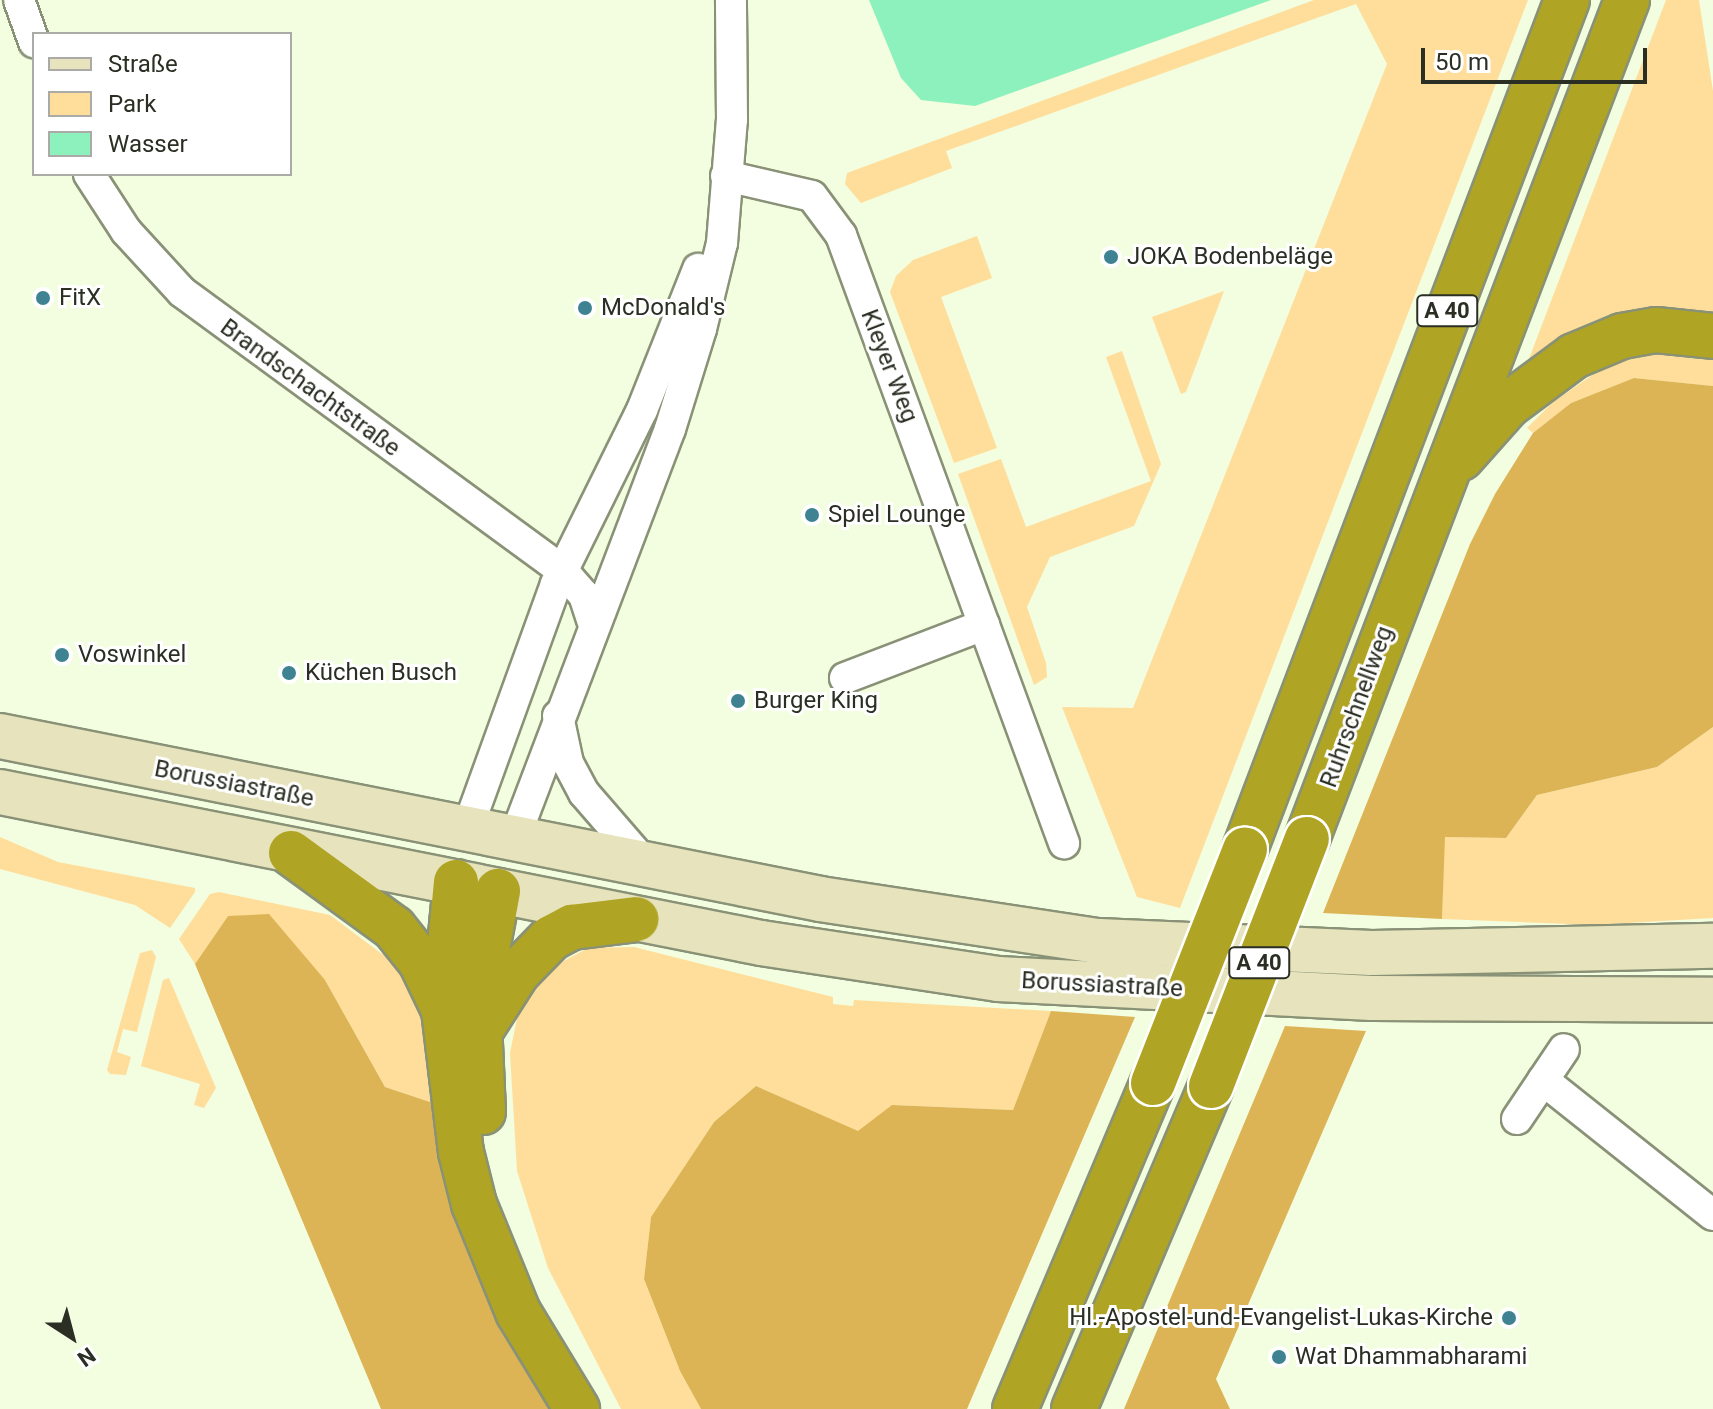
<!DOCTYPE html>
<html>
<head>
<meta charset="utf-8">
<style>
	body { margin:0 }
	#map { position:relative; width:1713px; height:1409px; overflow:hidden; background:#f3fddf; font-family:Roboto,sans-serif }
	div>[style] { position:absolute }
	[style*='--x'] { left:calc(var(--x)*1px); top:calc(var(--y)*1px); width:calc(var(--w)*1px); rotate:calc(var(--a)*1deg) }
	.green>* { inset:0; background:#fede9a }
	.forest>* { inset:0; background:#dcb456 }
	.water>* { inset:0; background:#8df1bd }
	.roads { filter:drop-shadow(2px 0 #899277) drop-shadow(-2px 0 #899277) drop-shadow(0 2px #899277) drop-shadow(0 -2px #899277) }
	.street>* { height:30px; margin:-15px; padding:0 15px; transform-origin:15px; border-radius:15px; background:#fff }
	.secondary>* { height:44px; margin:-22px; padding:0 22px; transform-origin:22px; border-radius:22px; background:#e7e4bd }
	.highway>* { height:44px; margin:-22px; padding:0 22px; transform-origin:22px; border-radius:22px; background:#afa424 }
	.bridges { filter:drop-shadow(2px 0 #fff) drop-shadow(-2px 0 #fff) drop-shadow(0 2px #fff) drop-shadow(0 -2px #fff) }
	.highway-bridge>* { height:44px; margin:-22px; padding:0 22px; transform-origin:22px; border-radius:22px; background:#afa424 }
	.dots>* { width:22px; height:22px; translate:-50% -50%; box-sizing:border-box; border:4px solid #fff; border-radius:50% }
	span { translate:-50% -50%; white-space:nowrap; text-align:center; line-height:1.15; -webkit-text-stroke:6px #fff; paint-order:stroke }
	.shield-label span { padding:2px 6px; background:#fff; border:2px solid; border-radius:6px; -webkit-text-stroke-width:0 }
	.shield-label { font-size:22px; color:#2a2e23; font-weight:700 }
	.poi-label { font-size:24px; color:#2a2e23 }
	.left { translate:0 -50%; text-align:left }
	.right { translate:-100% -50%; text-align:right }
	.street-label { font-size:24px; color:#2a2e23 }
	.legend { position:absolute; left:32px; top:32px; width:260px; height:144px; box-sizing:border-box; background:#fff; border:2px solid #aaaba7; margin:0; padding:10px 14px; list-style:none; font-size:24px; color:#2a2e23 }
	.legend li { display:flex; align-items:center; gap:16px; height:40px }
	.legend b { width:40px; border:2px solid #aaaba7 }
	.north { position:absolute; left:32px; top:1297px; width:80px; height:80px; -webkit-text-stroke:6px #fff; paint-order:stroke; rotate:144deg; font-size:22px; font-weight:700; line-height:32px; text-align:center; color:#2a2e23 }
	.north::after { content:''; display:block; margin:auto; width:28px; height:36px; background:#2a2e23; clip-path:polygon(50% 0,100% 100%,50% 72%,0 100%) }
	.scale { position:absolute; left:1421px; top:48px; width:226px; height:36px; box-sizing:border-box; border:4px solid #2a2e23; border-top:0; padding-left:10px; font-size:24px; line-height:28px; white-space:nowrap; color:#2a2e23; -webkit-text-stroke:6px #fff; paint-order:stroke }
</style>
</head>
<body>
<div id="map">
	<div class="green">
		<div style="clip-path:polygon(1314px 0,1528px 0,1180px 908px,1137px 897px,1062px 707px,1133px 708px,1387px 64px,1356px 4px,946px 151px,952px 168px,861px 203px,845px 184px,847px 173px)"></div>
		<div style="clip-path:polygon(1666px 0,1699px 0,1713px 91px,1713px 314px,1648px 307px,1619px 313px,1592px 322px,1527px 364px)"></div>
		<div style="clip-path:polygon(977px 236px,992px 278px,941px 297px,997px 448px,954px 463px,890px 292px,896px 276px,913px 260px)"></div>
		<div style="clip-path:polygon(1224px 291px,1186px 392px,1181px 394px,1152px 317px)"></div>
		<div style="clip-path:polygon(1122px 351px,1161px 464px,1134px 526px,1050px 557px,1027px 607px,1046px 663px,1047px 677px,1034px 685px,958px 474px,1001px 459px,1026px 527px,1151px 481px,1106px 357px)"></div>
		<div style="clip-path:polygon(1662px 353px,1713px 358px,1713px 386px,1634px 378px,1571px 403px,1533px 433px,1527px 428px,1553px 402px,1610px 363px)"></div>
		<div style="clip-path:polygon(1713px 727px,1713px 918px,1593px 925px,1442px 919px,1444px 837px,1506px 838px,1537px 795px,1657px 767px)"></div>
		<div style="clip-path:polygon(0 837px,58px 862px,195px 888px,195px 892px,170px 928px,135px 905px,0 869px)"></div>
		<div style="clip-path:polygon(219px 892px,330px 915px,382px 954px,390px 948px,428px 1016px,442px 1106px,385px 1087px,325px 980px,228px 916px,195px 964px,179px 939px,210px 894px)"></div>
		<div style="clip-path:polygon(634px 947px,833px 997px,833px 1004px,853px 1006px,854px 1000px,1051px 1011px,1013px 1110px,893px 1105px,858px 1132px,756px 1086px,714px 1122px,651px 1217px,644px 1279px,680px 1371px,701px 1409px,621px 1409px,548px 1268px,517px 1171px,510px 1053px,520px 1004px,547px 970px,588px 948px)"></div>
		<div style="clip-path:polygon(152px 950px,156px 957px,137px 1032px,123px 1029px,117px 1052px,131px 1057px,126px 1075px,110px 1074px,107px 1070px,140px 953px)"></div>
		<div style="clip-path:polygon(169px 978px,216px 1088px,204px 1108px,194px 1105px,200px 1084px,141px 1066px,163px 980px)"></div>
	</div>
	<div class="forest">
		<div style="clip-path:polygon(1634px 378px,1713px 386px,1713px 727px,1657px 767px,1537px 795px,1506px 838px,1445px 837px,1442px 919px,1323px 913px,1470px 544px,1495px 494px,1533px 433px,1571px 403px)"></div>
		<div style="clip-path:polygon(269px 914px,325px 980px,385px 1087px,442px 1106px,560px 1409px,381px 1409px,195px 964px,228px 916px)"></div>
		<div style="clip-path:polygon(1051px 1011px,1135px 1017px,967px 1409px,701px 1409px,680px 1371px,644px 1279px,651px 1217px,714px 1122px,756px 1086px,858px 1131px,892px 1105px,1013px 1110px)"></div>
		<div style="clip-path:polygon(1285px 1026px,1366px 1031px,1216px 1379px,1230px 1409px,1124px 1409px)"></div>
	</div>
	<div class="water">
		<div style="clip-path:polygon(869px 0,1271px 0,975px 106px,921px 100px,901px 78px)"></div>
	</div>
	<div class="roads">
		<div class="street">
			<div style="--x:19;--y:0;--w:45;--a:70.3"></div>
			<div style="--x:89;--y:174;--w:68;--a:57"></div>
			<div style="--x:126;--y:231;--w:83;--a:47.4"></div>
			<div style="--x:182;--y:292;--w:471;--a:36.2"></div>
			<div style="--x:562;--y:570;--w:33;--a:49"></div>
			<div style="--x:584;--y:595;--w:28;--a:72"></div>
			<div style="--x:726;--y:176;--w:88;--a:13.1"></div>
			<div style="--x:812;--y:196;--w:49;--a:53.4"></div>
			<div style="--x:841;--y:235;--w:648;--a:69.86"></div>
			<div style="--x:845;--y:678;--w:149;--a:-20.9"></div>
			<div style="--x:558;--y:716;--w:48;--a:78"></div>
			<div style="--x:568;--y:763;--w:34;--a:62"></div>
			<div style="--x:584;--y:793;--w:90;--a:49.1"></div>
			<div style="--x:468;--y:827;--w:258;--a:-70.1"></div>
			<div style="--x:556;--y:584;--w:194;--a:-63.7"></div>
			<div style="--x:642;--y:410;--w:152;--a:-68.3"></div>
			<div style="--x:515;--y:837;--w:436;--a:-69.2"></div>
			<div style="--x:670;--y:429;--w:105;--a:-72.8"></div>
			<div style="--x:701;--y:329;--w:89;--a:-76.3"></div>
			<div style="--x:722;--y:243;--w:123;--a:-85.4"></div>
			<div style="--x:732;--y:120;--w:120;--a:-90.5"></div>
			<div style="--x:1543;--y:1080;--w:217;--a:38.5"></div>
			<div style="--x:1517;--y:1119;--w:84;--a:-56.1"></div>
		</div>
		<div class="secondary">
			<div style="--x:0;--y:736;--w:836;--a:11.24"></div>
			<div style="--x:820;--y:899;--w:282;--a:8.6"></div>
			<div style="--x:1099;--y:941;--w:273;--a:2.5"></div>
			<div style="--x:1372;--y:953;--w:341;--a:-1.2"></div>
			<div style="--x:0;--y:792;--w:776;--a:11.22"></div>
			<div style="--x:761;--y:943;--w:240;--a:8.6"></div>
			<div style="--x:998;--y:979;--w:374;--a:2.9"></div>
			<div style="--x:1372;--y:998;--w:341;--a:0.3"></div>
		</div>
		<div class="highway">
			<div style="--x:1461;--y:458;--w:71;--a:-48.4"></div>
			<div style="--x:1508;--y:405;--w:82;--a:-36.6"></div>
			<div style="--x:1574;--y:356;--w:52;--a:-22.6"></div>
			<div style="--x:1622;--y:336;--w:35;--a:-10"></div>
			<div style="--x:1656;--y:330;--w:57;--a:6"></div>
			<div style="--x:1307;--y:839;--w:898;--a:-69.12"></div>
			<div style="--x:1245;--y:849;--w:908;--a:-69.23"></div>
			<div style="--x:291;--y:853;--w:127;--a:36.1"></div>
			<div style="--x:394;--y:928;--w:43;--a:51.5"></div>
			<div style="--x:421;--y:962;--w:51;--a:64.4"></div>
			<div style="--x:456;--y:882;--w:129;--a:95.4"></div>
			<div style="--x:444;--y:1010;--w:143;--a:83.2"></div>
			<div style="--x:461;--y:1152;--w:54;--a:76"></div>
			<div style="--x:474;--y:1204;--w:117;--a:67.8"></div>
			<div style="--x:518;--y:1312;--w:114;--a:58.7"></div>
			<div style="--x:480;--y:1031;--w:69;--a:-57.5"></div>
			<div style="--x:517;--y:973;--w:49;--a:-45.8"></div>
			<div style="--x:551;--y:938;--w:24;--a:-28"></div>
			<div style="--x:572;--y:927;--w:65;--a:-7"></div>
			<div style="--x:483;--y:1112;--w:114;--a:-92.5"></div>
			<div style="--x:478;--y:998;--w:109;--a:-79.4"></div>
			<div style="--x:1015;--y:1409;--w:354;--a:-67.1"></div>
			<div style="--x:1074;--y:1409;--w:351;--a:-67"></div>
		</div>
	</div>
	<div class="bridges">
		<div class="highway-bridge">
			<div style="--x:1153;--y:1083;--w:251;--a:-68.5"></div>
			<div style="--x:1211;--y:1086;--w:265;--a:-68.8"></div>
		</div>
	</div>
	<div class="dots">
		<div style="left:1111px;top:257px;background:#3f8392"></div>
		<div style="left:43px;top:298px;background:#3f8392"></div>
		<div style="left:585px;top:308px;background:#3f8392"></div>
		<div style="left:812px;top:515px;background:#3f8392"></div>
		<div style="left:62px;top:655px;background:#3f8392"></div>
		<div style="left:289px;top:673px;background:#3f8392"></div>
		<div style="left:738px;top:701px;background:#3f8392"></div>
		<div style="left:1509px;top:1318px;background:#3f8392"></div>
		<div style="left:1279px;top:1357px;background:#3f8392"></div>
	</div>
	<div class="shield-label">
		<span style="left:1447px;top:311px">A 40</span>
		<span style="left:1259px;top:963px">A 40</span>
	</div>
	<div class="poi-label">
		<span class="left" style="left:1127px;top:257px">JOKA Bodenbeläge</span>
		<span class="left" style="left:59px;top:298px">FitX</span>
		<span class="left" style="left:601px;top:308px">McDonald's</span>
		<span class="left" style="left:828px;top:515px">Spiel Lounge</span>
		<span class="left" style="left:78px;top:655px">Voswinkel</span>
		<span class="left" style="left:305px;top:673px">Küchen Busch</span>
		<span class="left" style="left:754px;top:701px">Burger King</span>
		<span class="right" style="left:1493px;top:1318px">Hl.-Apostel-und-Evangelist-Lukas-Kirche</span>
		<span class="left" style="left:1295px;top:1357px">Wat Dhammabharami</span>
	</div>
	<div class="street-label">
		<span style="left:889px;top:366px;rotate:69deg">Kleyer Weg</span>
		<span style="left:310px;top:388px;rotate:36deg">Brandschachtstraße</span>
		<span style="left:1357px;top:707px;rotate:-70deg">Ruhrschnellweg</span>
		<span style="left:234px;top:784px;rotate:11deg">Borussiastraße</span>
		<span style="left:1102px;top:985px;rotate:3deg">Borussiastraße</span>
	</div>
	<ul class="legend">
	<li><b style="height:10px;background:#e7e4bd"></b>Straße</li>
	<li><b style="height:22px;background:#fede9a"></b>Park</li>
	<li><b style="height:22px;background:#8df1bd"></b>Wasser</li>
	</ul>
	<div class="north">N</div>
	<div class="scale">50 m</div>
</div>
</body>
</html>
